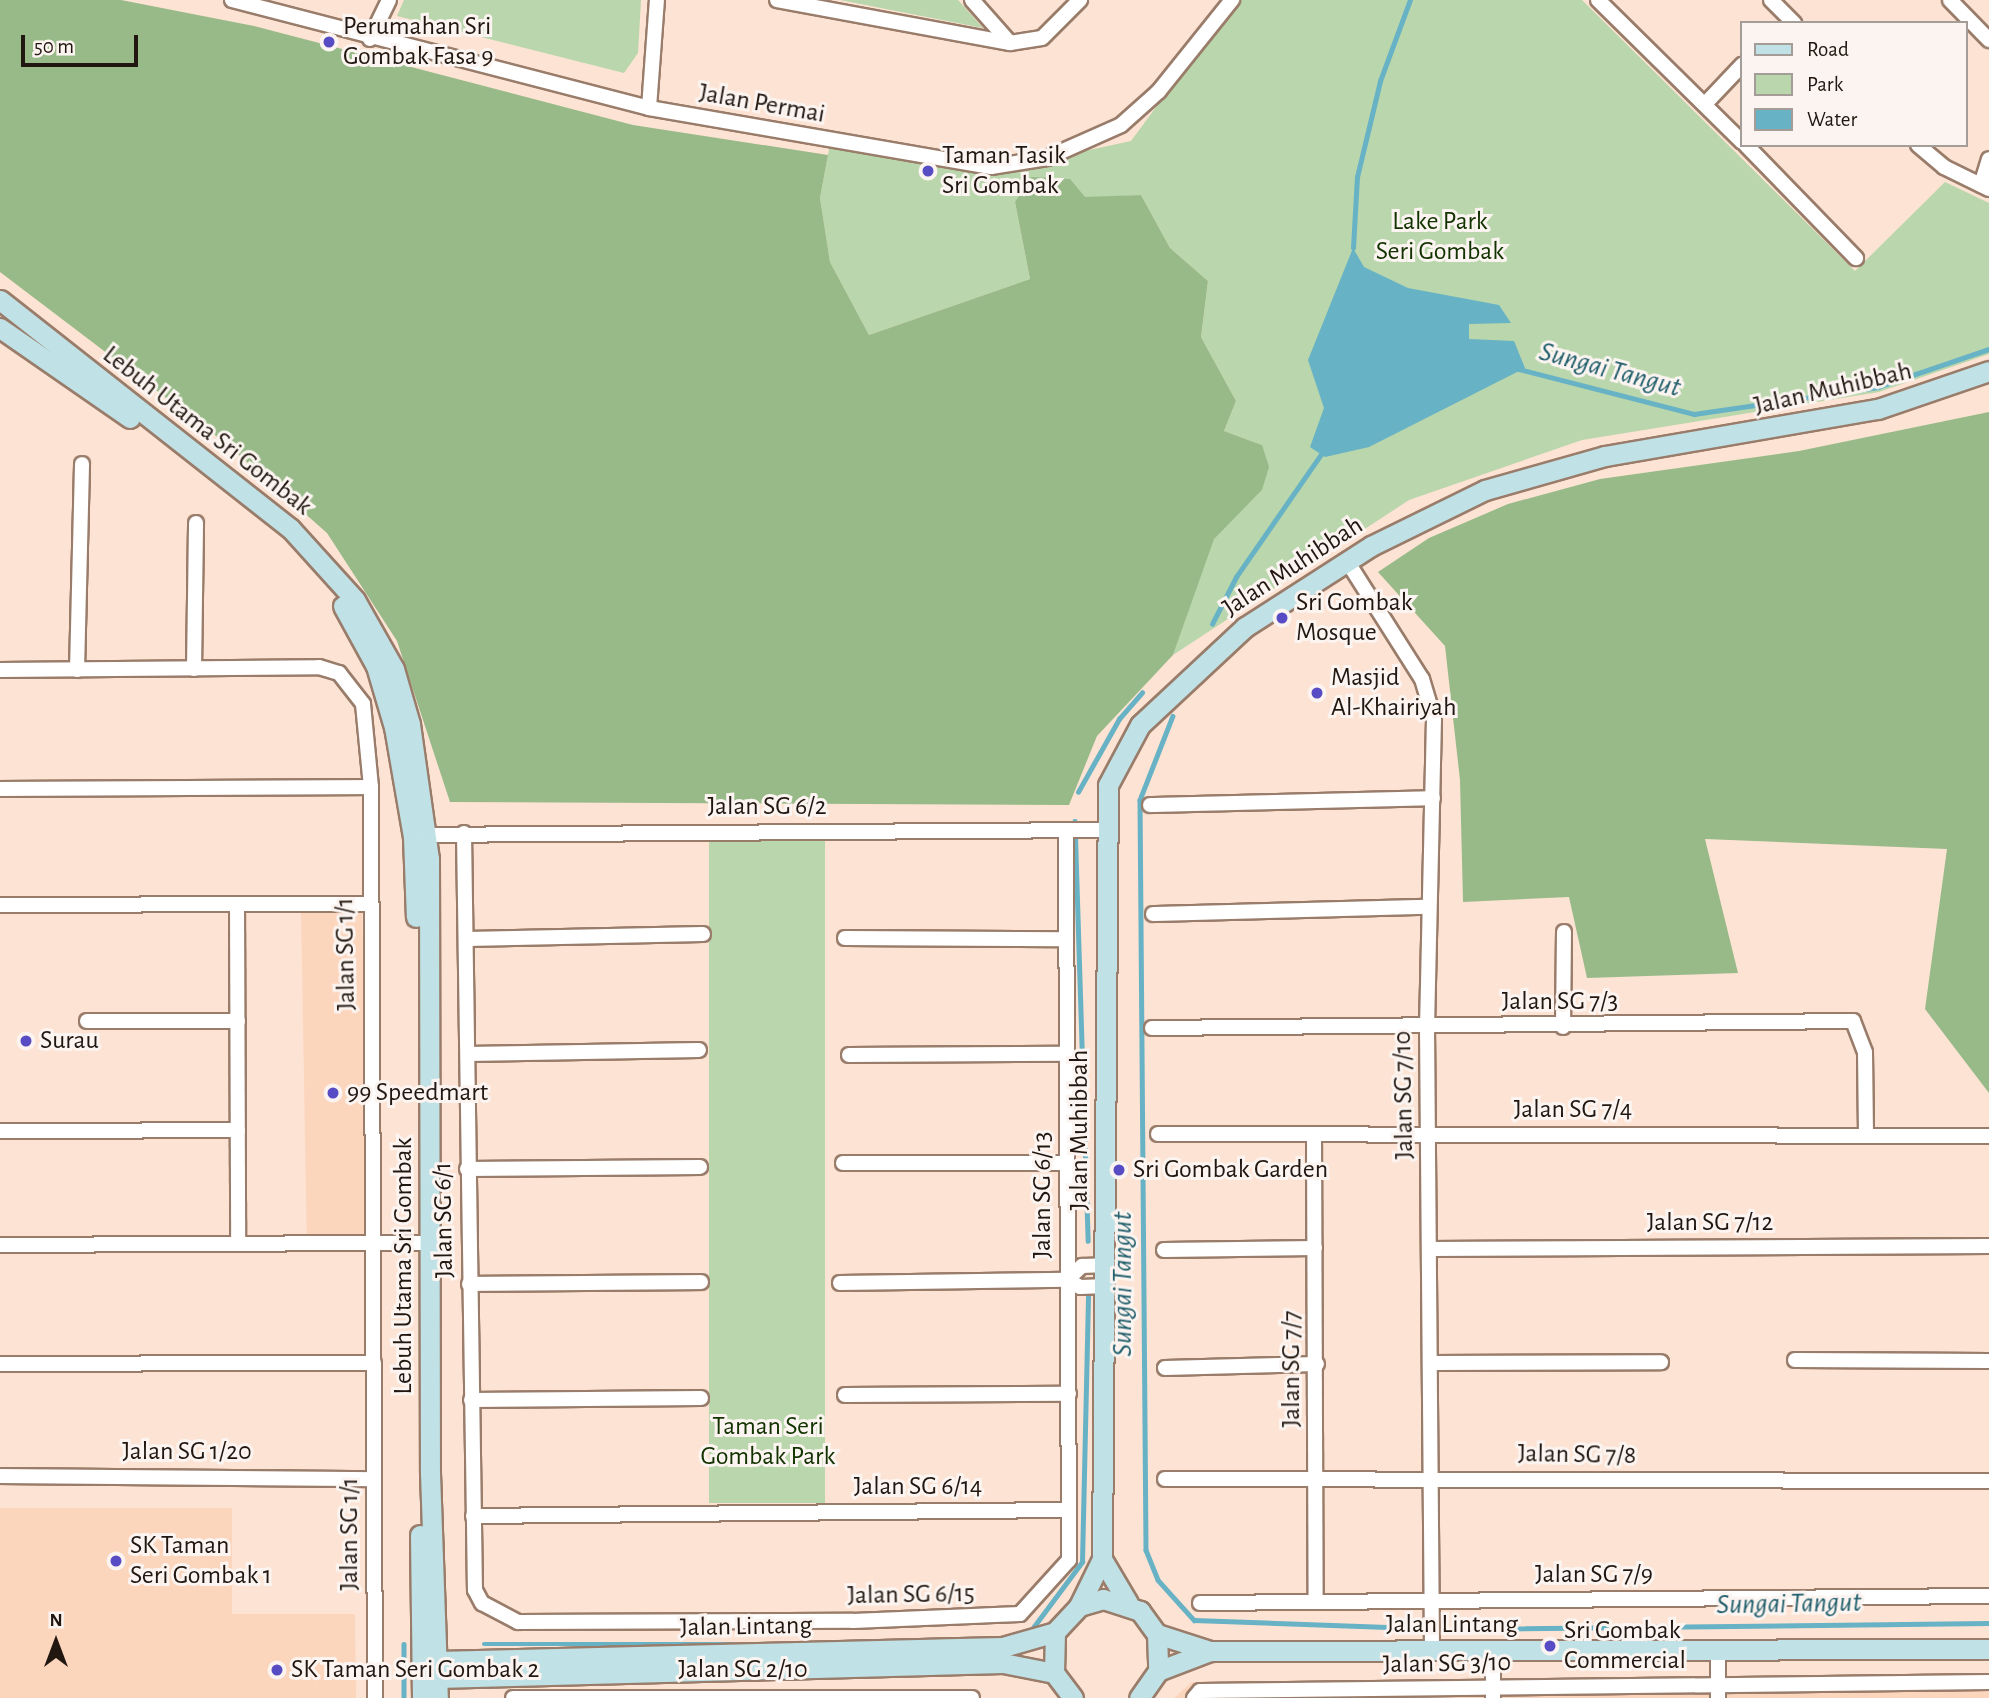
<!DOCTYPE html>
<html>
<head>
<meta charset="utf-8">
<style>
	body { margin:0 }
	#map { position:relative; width:1989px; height:1698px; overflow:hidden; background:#fde3d3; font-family:"Alegreya Sans",sans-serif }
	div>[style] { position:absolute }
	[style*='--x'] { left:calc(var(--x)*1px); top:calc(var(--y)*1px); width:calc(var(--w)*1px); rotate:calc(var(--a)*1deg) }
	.built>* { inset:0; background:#fcd5bd; transform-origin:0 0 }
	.green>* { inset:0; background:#b9d6ac; transform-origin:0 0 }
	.forest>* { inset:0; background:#97ba88 }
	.water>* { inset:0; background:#67b2c5 }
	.stream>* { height:4.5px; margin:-2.25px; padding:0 2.25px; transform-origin:2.25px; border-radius:2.25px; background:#67b2c5 }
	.roads { filter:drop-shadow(2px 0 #997c6a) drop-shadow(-2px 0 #997c6a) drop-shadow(0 2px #997c6a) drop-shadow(0 -2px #997c6a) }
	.street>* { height:14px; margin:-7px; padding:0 7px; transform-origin:7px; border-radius:7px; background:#fff }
	.secondary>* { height:19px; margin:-9.5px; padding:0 9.5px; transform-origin:9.5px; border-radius:9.5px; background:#c0e2e6 }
	.dots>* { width:19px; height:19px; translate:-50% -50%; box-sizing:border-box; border:4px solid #fbf4f0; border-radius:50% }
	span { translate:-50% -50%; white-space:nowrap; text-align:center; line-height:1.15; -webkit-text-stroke:6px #fbf4f0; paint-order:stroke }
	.poi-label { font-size:26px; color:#221710 }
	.left { translate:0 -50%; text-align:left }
	.street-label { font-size:26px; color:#221710 }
	.park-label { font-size:26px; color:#123300 }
	.water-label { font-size:28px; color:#1f5d6b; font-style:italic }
	.legend { position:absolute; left:1740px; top:21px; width:228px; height:126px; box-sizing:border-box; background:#fbf4f0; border:2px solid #a49c96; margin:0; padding:9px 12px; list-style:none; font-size:21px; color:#221710 }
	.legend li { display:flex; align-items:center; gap:14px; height:35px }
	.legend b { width:35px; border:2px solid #a49c96 }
	.north { position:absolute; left:21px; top:1607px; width:70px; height:70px; -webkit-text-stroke:5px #fbf4f0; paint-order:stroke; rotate:0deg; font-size:19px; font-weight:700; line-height:28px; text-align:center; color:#221710 }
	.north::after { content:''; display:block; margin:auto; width:24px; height:32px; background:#221710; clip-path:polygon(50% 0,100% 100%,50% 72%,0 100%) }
	.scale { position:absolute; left:21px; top:35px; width:117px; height:32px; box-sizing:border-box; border:4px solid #221710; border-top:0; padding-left:9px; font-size:21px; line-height:24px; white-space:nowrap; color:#221710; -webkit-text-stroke:5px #fbf4f0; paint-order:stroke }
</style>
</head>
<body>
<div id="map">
	<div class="built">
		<div style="left:362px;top:908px;width:330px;height:61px;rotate:89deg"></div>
		<div style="clip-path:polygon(0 1508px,232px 1508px,232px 1614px,355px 1614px,356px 1698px,0 1698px)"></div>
		<div style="clip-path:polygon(1989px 1678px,1989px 1698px,1174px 1698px,1192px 1682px)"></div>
	</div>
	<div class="green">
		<div style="clip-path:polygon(404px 0,641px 0,638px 53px,624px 73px,397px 16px)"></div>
		<div style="clip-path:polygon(840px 0,958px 0,983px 28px)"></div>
		<div style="clip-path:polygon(1235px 0,1582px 0,1855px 271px,1945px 182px,1989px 203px,1989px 354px,1879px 392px,1582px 440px,1409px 500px,1173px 655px,1213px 539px,1262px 490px,1262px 445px,1224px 431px,1236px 401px,1201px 337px,1208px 281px,1170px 248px,1141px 195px,1015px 202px,1030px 279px,869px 335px,830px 262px,820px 198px,830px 144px,996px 170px,1131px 141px)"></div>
		<div style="left:825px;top:831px;width:672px;height:116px;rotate:90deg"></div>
	</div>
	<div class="forest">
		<div style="clip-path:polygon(0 0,121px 0,254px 26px,633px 125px,828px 155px,820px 198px,830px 262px,869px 335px,1030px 279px,1015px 202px,1031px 177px,1070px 179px,1085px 197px,1141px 195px,1170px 248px,1208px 281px,1201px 337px,1236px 401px,1224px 431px,1262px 445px,1269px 467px,1262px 490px,1214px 539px,1173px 655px,1097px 736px,1069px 805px,450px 802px,397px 641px,327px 533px,224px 442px,0 272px)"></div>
		<div style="clip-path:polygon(1989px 412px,1989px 1093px,1925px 1009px,1947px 849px,1705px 839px,1738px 973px,1587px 978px,1569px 897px,1463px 902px,1460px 780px,1445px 646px,1378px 572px,1429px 538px,1508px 504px,1600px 479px,1799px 451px)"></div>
	</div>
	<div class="water">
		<div style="clip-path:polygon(1353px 248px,1364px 267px,1408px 288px,1499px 305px,1511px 323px,1469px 324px,1469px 339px,1514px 341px,1525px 368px,1369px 447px,1325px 457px,1310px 447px,1324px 408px,1308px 360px)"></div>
	</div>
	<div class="stream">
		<div style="--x:1353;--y:248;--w:71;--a:-86.8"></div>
		<div style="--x:1357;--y:177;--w:99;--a:-76.5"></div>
		<div style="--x:1380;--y:81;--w:86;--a:-69.7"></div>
		<div style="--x:1519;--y:369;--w:181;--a:14.4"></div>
		<div style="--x:1694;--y:414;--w:186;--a:-8.3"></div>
		<div style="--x:1878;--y:387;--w:117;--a:-18.9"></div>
		<div style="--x:1212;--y:624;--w:53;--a:-62.9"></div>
		<div style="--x:1236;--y:577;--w:151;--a:-55.3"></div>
		<div style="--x:1173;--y:716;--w:90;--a:111.4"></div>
		<div style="--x:1140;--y:800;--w:750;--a:89.54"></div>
		<div style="--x:1146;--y:1550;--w:32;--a:68"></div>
		<div style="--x:1158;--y:1580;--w:54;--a:48"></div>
		<div style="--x:1194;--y:1620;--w:221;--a:2.1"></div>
		<div style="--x:1078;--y:792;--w:84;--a:-60.7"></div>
		<div style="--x:1119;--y:719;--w:35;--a:-49"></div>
		<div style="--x:1075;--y:821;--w:420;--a:88.2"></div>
		<div style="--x:1032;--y:1629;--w:84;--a:-53.3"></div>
		<div style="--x:1082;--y:1562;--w:269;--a:-88.7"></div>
		<div style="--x:1463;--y:1629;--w:526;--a:-0.65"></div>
		<div style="--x:404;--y:1644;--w:54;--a:90"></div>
		<div style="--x:484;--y:1644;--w:249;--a:0"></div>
	</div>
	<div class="roads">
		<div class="street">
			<div style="--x:232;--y:0;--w:431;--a:14.5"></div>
			<div style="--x:649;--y:108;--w:347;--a:9.8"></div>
			<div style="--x:991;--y:167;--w:57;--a:-9.1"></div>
			<div style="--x:1047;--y:158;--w:81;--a:-24"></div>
			<div style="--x:1121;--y:125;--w:51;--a:-41.8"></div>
			<div style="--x:1159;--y:91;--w:117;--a:-51.3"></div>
			<div style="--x:777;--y:0;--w:237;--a:10.5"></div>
			<div style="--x:1010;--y:43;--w:32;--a:-9"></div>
			<div style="--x:1042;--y:38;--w:54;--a:-45"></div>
			<div style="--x:972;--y:0;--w:57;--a:48.5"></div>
			<div style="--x:1598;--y:0;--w:202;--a:44.6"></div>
			<div style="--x:1771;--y:0;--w:33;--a:45"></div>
			<div style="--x:1950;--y:0;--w:56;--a:45.7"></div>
			<div style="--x:370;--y:39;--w:43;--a:-64"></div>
			<div style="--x:1705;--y:104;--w:54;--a:-46.5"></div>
			<div style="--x:649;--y:108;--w:108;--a:-85.8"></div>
			<div style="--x:1746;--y:145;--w:158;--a:45.8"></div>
			<div style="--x:1918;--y:145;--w:34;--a:40"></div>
			<div style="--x:1944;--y:167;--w:50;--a:26.1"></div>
			<div style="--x:1981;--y:185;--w:27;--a:-73"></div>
			<div style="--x:1347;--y:561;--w:140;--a:57.6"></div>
			<div style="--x:1422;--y:679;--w:42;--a:73.3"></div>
			<div style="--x:1434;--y:719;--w:307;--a:91.3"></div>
			<div style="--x:1427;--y:1026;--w:626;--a:89.54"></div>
			<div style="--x:194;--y:669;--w:146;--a:-89.2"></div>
			<div style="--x:0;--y:670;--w:319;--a:-0.5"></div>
			<div style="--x:319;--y:667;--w:21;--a:17"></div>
			<div style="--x:339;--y:673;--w:39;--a:52"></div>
			<div style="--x:363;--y:704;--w:83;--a:84.5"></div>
			<div style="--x:371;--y:787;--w:911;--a:89.75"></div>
			<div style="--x:77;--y:670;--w:206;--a:-88.6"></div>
			<div style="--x:0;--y:789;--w:371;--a:-0.3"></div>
			<div style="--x:1150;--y:805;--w:283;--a:-1.4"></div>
			<div style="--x:464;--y:833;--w:757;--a:89.17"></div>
			<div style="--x:475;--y:1590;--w:15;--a:62"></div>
			<div style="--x:482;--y:1603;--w:41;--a:27.8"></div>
			<div style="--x:518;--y:1622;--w:335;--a:-0.2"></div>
			<div style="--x:853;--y:1621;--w:167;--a:-2.4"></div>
			<div style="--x:1020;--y:1614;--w:73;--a:-47.8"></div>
			<div style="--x:1069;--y:1560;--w:730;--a:-90.24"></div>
			<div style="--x:419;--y:835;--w:688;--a:-0.42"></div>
			<div style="--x:237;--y:904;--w:340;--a:89.8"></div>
			<div style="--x:0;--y:905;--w:370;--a:-0.2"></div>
			<div style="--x:1153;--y:914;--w:276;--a:-1.5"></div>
			<div style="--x:845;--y:938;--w:221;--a:0.3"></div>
			<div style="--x:467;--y:939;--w:236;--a:-1.2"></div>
			<div style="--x:87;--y:1021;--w:151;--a:0"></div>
			<div style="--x:1563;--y:1027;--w:95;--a:-89.4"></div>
			<div style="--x:1152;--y:1028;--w:701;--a:-0.57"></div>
			<div style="--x:1853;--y:1021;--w:33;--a:69"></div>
			<div style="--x:1865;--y:1052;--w:81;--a:89.3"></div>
			<div style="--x:468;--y:1054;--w:231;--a:-1"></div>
			<div style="--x:849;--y:1055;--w:218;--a:-0.3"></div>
			<div style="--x:0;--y:1131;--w:238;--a:-0.2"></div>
			<div style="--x:1158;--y:1134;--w:831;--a:0.14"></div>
			<div style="--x:1314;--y:1135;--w:467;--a:89.8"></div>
			<div style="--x:843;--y:1163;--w:224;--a:0"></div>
			<div style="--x:467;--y:1169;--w:233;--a:-0.5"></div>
			<div style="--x:0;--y:1245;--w:430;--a:-0.3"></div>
			<div style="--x:1431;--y:1249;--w:558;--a:-0.31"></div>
			<div style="--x:1164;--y:1250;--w:151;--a:-0.8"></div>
			<div style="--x:1067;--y:1280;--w:21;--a:-43"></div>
			<div style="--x:1082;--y:1266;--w:25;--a:-2"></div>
			<div style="--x:840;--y:1283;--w:227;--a:-0.8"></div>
			<div style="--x:1067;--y:1280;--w:15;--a:28"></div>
			<div style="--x:1080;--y:1287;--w:27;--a:-2"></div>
			<div style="--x:469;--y:1284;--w:232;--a:-0.5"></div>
			<div style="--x:1795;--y:1360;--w:194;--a:0.3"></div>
			<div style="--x:1431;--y:1363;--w:230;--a:-0.2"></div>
			<div style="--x:0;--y:1364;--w:374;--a:-0.2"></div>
			<div style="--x:1165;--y:1368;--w:152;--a:-1.5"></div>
			<div style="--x:845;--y:1395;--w:224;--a:-0.3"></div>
			<div style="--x:471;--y:1400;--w:230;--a:-0.5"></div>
			<div style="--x:0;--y:1476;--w:374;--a:0.5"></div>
			<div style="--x:1165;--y:1479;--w:824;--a:0.14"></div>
			<div style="--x:473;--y:1516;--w:596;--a:-0.58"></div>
			<div style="--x:1200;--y:1603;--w:789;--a:-0.51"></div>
			<div style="--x:1718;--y:1649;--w:49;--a:90"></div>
			<div style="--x:513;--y:1698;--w:459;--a:0"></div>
			<div style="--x:1194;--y:1698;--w:9;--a:-49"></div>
			<div style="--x:1200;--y:1691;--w:789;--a:-0.65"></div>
			<div style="--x:1493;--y:1698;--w:47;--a:-90"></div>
		</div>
		<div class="secondary">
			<div style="--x:0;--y:300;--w:369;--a:38.2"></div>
			<div style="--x:290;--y:528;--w:97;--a:47.9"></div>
			<div style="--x:355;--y:600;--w:79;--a:60.5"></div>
			<div style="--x:394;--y:669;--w:57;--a:73.8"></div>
			<div style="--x:410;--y:724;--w:136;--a:82"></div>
			<div style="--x:429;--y:859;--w:614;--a:89.91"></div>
			<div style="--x:430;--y:1473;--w:225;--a:88"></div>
			<div style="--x:0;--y:328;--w:158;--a:34.7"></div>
			<div style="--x:343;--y:606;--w:68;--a:61.2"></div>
			<div style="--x:376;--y:666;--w:64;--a:73.6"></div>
			<div style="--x:394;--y:727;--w:112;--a:80.2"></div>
			<div style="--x:413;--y:837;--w:80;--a:87.9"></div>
			<div style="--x:420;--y:1535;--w:163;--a:89.3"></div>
			<div style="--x:1102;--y:1559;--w:51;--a:59.4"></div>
			<div style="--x:1079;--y:1606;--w:52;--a:-63.9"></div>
			<div style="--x:1102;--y:1559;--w:774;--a:-89.56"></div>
			<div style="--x:1108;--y:785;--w:68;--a:-61.9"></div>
			<div style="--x:1140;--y:725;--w:144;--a:-43"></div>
			<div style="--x:1245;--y:627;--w:150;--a:-32.7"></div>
			<div style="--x:1371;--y:546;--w:127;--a:-26.2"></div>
			<div style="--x:1485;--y:490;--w:125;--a:-15.8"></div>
			<div style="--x:1605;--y:456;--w:277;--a:-9.8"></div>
			<div style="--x:1878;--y:409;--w:117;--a:-18.9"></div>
			<div style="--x:1157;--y:1634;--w:56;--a:17.8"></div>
			<div style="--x:1210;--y:1651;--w:779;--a:-0.15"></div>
			<div style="--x:437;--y:1661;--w:566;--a:-1.42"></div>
			<div style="--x:1003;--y:1647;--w:54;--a:-16.1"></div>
			<div style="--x:1158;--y:1671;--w:56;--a:-21"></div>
			<div style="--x:437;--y:1678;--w:566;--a:-1.52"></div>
			<div style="--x:1003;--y:1663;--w:52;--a:11.1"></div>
			<div style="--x:1073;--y:1698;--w:31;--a:-127"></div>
			<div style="--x:1054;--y:1673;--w:41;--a:-88.6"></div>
			<div style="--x:1055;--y:1632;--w:35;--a:-47"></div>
			<div style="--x:1079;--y:1606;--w:25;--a:-16"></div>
			<div style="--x:1103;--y:1599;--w:39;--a:18"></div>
			<div style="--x:1140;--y:1611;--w:29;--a:54"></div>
			<div style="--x:1157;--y:1634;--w:37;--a:88"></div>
			<div style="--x:1158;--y:1671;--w:33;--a:125"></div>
		</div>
	</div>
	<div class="dots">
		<div style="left:329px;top:42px;background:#584cc4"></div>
		<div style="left:928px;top:171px;background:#584cc4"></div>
		<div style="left:1282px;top:618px;background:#584cc4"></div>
		<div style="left:1317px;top:693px;background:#584cc4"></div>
		<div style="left:26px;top:1041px;background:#584cc4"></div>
		<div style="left:333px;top:1093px;background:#584cc4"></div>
		<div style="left:1119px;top:1170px;background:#584cc4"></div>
		<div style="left:116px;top:1561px;background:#584cc4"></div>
		<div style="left:1550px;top:1646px;background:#584cc4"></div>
		<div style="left:277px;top:1670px;background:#584cc4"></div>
	</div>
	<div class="poi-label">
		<span class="left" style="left:343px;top:42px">Perumahan Sri<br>Gombak Fasa 9</span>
		<span class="left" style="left:942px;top:171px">Taman Tasik<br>Sri Gombak</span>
		<span class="left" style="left:1296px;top:618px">Sri Gombak<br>Mosque</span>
		<span class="left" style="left:1331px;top:693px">Masjid<br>Al-Khairiyah</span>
		<span class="left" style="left:40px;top:1041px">Surau</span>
		<span class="left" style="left:347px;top:1093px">99 Speedmart</span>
		<span class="left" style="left:1133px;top:1170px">Sri Gombak Garden</span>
		<span class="left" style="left:130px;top:1561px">SK Taman<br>Seri Gombak 1</span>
		<span class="left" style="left:1564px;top:1646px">Sri Gombak<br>Commercial</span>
		<span class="left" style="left:291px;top:1670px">SK Taman Seri Gombak 2</span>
	</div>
	<div class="street-label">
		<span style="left:762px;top:104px;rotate:10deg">Jalan Permai</span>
		<span style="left:1833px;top:389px;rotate:-13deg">Jalan Muhibbah</span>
		<span style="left:207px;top:431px;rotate:38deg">Lebuh Utama Sri Gombak</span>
		<span style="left:1293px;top:567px;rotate:-33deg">Jalan Muhibbah</span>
		<span style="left:767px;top:807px">Jalan SG 6/2</span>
		<span style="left:346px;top:954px;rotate:-91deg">Jalan SG 1/1</span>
		<span style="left:1560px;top:1002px">Jalan SG 7/3</span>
		<span style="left:1404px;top:1095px;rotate:-91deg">Jalan SG 7/10</span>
		<span style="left:1573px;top:1110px">Jalan SG 7/4</span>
		<span style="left:1080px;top:1130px;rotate:-90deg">Jalan Muhibbah</span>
		<span style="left:1043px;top:1195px;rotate:-90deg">Jalan SG 6/13</span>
		<span style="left:444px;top:1220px;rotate:-91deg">Jalan SG 6/1</span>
		<span style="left:1710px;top:1223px">Jalan SG 7/12</span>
		<span style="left:404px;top:1266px;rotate:-90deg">Lebuh Utama Sri Gombak</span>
		<span style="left:1292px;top:1369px;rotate:-90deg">Jalan SG 7/7</span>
		<span style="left:187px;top:1452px">Jalan SG 1/20</span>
		<span style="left:1577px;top:1455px;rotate:1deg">Jalan SG 7/8</span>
		<span style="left:918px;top:1487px">Jalan SG 6/14</span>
		<span style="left:350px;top:1534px;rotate:-90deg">Jalan SG 1/1</span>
		<span style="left:1594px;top:1575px">Jalan SG 7/9</span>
		<span style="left:911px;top:1595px;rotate:-1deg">Jalan SG 6/15</span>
		<span style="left:1452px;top:1625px">Jalan Lintang</span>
		<span style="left:746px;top:1627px;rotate:-1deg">Jalan Lintang</span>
		<span style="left:1447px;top:1664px;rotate:-1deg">Jalan SG 3/10</span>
		<span style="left:743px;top:1670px">Jalan SG 2/10</span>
	</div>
	<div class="park-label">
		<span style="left:1440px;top:237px">Lake Park<br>Seri Gombak</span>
		<span style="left:768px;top:1442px">Taman Seri<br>Gombak Park</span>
	</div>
	<div class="water-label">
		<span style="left:1610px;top:370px;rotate:15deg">Sungai Tangut</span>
		<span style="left:1123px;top:1284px;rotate:-90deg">Sungai Tangut</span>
		<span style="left:1789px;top:1604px;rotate:-1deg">Sungai Tangut</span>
	</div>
	<ul class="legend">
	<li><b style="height:9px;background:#c0e2e6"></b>Road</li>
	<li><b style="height:19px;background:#b9d6ac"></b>Park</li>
	<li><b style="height:19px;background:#67b2c5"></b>Water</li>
	</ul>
	<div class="north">N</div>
	<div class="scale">50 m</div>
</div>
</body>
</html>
